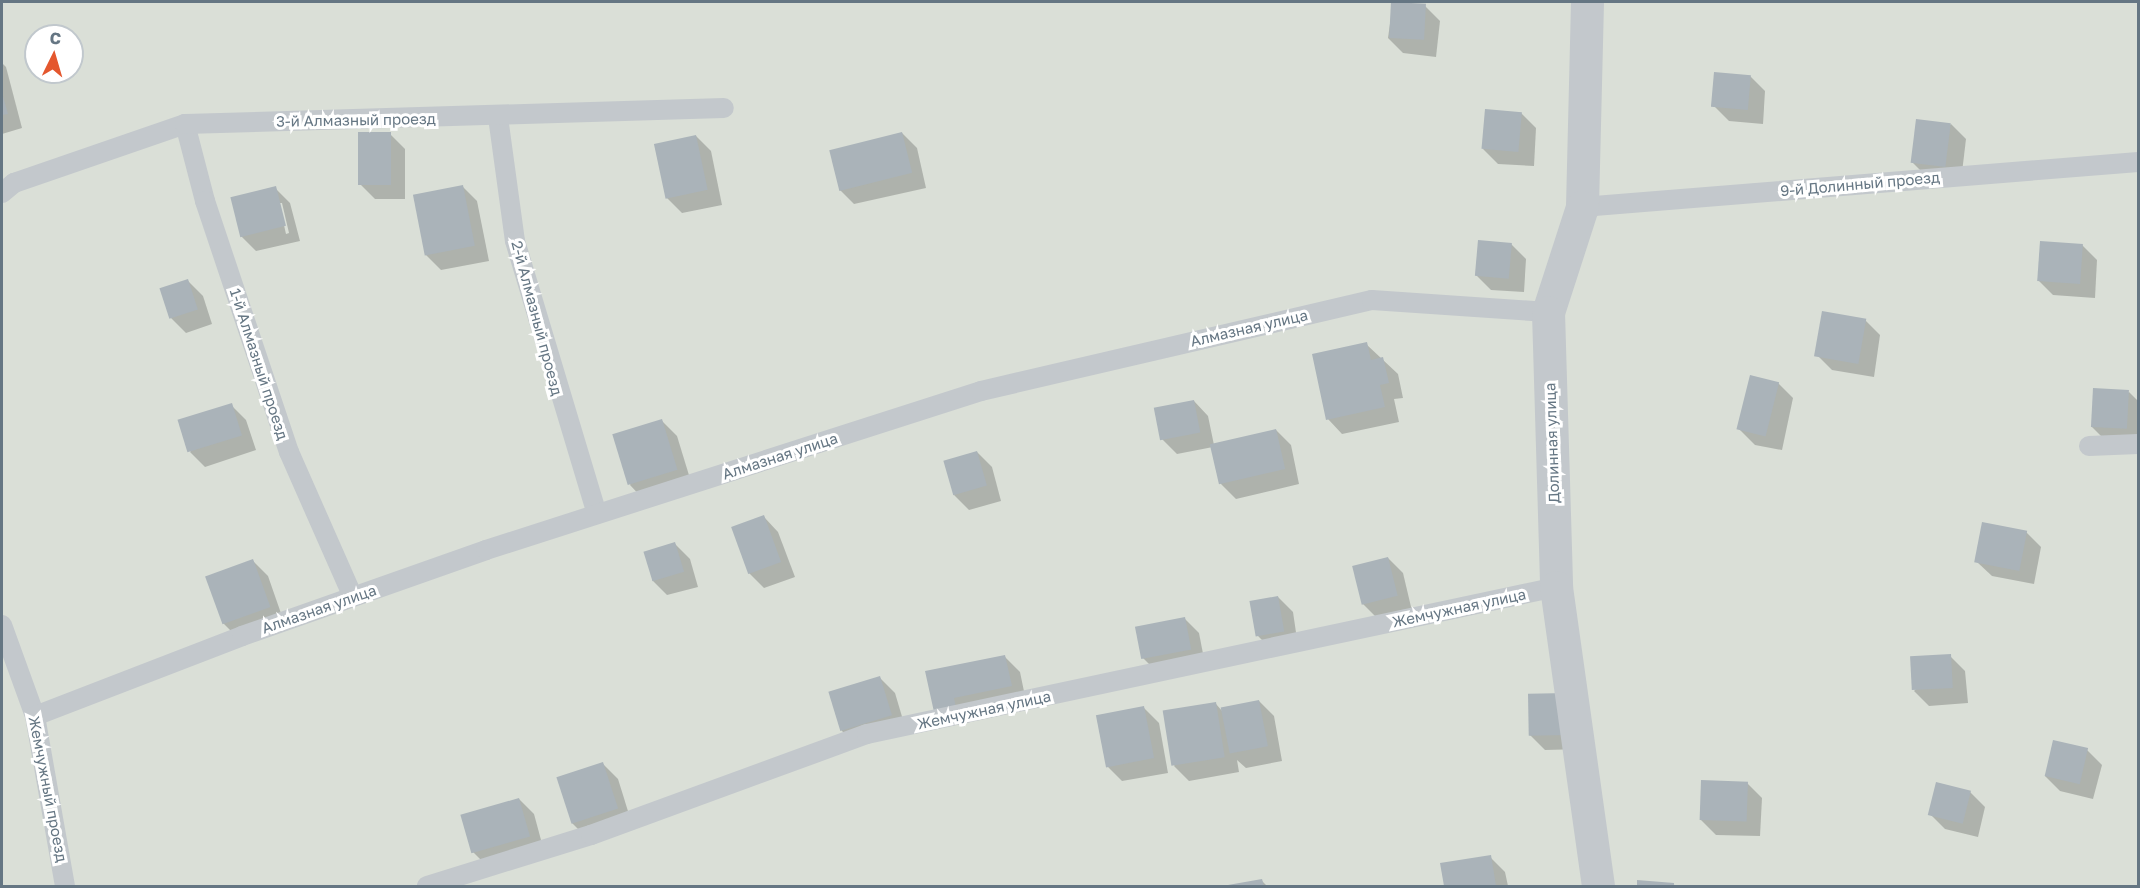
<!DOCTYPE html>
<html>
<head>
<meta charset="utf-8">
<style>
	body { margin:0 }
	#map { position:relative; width:2140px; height:888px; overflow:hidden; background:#fafaf8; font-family:"Golos Text",sans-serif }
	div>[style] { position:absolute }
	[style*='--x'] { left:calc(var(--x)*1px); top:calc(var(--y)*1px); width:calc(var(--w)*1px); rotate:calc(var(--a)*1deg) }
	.green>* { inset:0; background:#dadfd7 }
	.shadow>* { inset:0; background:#0003 }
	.building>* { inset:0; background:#aab3b9; transform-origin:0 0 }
	.lane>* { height:20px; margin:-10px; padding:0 10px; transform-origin:10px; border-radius:10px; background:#c3c8cc }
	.street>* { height:33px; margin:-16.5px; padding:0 16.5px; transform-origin:16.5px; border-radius:16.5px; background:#c3c8cc }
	span { translate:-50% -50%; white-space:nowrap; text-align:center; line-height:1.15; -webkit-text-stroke:6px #fff; paint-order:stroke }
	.street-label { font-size:15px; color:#657683 }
	.frame { position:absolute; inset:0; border:3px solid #657683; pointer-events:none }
	.north { position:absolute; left:24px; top:24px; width:60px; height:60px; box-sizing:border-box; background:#fff; border:2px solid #c1c8cd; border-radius:50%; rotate:5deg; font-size:16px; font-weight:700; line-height:24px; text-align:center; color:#657683 }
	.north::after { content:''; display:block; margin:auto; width:21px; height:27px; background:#e4572e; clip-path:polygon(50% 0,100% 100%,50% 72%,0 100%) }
</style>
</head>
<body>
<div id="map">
	<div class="green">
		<div style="clip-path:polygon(evenodd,2px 2px,2138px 2px,2138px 886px,2px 886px,2px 2px,36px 36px,72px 36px,72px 72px,36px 72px,36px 36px)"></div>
	</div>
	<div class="shadow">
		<div style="clip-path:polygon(1393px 2px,1425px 6px,1440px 21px,1436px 57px,1403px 53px,1388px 38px)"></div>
		<div style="clip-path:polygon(2px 63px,6px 67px,22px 128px,2px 134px)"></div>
		<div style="clip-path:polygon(1750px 76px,1765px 91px,1763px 124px,1729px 121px,1714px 106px)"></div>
		<div style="clip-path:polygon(1521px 113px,1536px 128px,1534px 166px,1498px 164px,1483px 149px)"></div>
		<div style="clip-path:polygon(1951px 124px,1966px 139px,1961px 181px,1927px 177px,1912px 162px)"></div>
		<div style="clip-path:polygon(902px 133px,917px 148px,926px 188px,854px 204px,839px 189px)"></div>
		<div style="clip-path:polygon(390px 134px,405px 149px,405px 199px,375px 199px,360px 184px)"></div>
		<div style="clip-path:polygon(696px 136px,711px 151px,722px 205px,682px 213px,667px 198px)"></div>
		<div style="clip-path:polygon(462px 186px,477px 201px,489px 261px,441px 270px,426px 255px)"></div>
		<div style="clip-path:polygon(evenodd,275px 188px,290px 203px,300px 241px,256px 251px,241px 236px,275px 188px,279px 203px,282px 203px,289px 233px,286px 234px,279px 203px)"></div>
		<div style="clip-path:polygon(1511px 244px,1526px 259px,1524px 292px,1491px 290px,1476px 275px)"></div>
		<div style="clip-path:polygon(2082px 245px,2097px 260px,2095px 298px,2053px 295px,2038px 280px)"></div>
		<div style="clip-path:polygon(188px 281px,203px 296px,212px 324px,186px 333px,171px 318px,162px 290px)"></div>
		<div style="clip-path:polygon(1865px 320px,1880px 335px,1874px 377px,1832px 370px,1817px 355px)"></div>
		<div style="clip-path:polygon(1366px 344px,1398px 374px,1403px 398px,1394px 399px,1399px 422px,1342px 434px,1328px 419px)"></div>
		<div style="clip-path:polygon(1778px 383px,1793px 398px,1782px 450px,1755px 445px,1740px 430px)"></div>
		<div style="clip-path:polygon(2129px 392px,2138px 401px,2138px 444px,2107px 442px,2092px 427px)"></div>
		<div style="clip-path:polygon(1194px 401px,1208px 416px,1214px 445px,1276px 430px,1291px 445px,1299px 484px,1236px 499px,1221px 484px,1213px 447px,1177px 454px,1162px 439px)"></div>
		<div style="clip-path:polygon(231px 405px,246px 420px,256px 450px,205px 467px,190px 452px)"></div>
		<div style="clip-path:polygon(662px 421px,677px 436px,692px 485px,644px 500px,630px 485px)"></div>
		<div style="clip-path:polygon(977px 452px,992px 467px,1001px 501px,969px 510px,954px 495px)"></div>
		<div style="clip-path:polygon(764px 517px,778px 532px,795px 577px,764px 588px,749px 573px)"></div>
		<div style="clip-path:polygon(2026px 532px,2041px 547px,2034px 584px,1992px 576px,1977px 562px)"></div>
		<div style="clip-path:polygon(675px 544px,690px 559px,698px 587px,667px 595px,652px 580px)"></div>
		<div style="clip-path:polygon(1388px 558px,1403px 573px,1412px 611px,1378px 619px,1363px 604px)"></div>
		<div style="clip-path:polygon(253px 561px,268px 576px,284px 622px,238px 638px,223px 623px)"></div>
		<div style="clip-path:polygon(1278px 597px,1293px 612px,1298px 646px,1272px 650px,1257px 635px)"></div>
		<div style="clip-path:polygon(1184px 618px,1199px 633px,1205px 664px,1158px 673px,1143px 658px)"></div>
		<div style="clip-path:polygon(1950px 656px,1965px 671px,1968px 703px,1929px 706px,1914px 691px)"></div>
		<div style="clip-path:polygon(1005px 657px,1020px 672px,1026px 701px,968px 712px,970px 722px,950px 726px,935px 711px)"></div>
		<div style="clip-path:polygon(880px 678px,895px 693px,906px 730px,857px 746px,842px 731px,830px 693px)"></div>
		<div style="clip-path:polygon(1568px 694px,1583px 749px,1545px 750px,1530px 735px)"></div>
		<div style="clip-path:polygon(1259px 701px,1274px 716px,1282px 761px,1246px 768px,1237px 760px,1239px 772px,1189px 781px,1174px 766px,1216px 704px,1223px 712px)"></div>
		<div style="clip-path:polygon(1144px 708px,1159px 723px,1168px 773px,1122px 781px,1107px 766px)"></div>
		<div style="clip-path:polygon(2087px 750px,2102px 765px,2093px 799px,2060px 791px,2045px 776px)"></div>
		<div style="clip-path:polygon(603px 764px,618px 779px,632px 824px,587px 838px,572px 823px)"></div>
		<div style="clip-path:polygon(1747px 783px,1762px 798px,1760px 836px,1716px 835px,1701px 820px)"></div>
		<div style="clip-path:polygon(1970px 792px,1985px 807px,1978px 837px,1945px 829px,1930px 814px)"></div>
		<div style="clip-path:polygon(519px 799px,534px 814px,544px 851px,487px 866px,472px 851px)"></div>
		<div style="clip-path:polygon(1490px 857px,1505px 872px,1508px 886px,1445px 886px,1441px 864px)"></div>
		<div style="clip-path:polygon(1262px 881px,1267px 886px,1230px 886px)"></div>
		<div style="clip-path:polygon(1639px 881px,1673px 884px,1676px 886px,1638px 886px)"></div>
	</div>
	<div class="building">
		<div style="left:1391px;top:2px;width:35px;height:36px;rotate:3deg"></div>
		<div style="left:1714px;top:72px;width:37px;height:35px;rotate:5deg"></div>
		<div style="clip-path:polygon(2px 93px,8px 114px,2px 115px)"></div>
		<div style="left:1485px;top:109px;width:37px;height:40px;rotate:5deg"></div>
		<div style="left:1916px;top:119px;width:35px;height:44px;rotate:7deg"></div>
		<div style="left:358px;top:132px;width:33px;height:53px"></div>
		<div style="left:902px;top:132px;width:42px;height:75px;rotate:76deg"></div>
		<div style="left:696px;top:135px;width:56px;height:43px;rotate:78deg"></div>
		<div style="left:463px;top:185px;width:62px;height:51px;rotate:79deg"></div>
		<div style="left:276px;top:186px;width:41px;height:47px;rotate:76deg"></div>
		<div style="left:1478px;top:240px;width:34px;height:36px;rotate:5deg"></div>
		<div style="left:2040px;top:241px;width:43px;height:40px;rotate:4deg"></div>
		<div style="left:188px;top:279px;width:32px;height:30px;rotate:72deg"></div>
		<div style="left:1822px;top:311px;width:45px;height:46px;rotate:10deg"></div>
		<div style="clip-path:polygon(1367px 342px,1371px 360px,1383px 357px,1389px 383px,1380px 385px,1385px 407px,1326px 420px,1312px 354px)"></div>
		<div style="left:1750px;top:375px;width:30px;height:56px;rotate:14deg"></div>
		<div style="left:2093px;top:388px;width:36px;height:39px;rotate:3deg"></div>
		<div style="left:1194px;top:400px;width:33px;height:41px;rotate:79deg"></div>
		<div style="left:232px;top:403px;width:34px;height:57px;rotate:73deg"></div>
		<div style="left:662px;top:419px;width:53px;height:52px;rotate:73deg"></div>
		<div style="left:1276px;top:429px;width:41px;height:68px;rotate:77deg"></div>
		<div style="left:977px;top:451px;width:36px;height:35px;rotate:74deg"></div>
		<div style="left:764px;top:515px;width:50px;height:35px;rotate:70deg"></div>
		<div style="left:1982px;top:522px;width:46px;height:41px;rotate:11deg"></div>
		<div style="left:675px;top:542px;width:31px;height:33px;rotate:73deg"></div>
		<div style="left:1388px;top:557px;width:40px;height:37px;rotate:76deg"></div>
		<div style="left:253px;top:559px;width:51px;height:51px;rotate:70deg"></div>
		<div style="left:1278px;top:596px;width:36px;height:29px;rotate:80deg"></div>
		<div style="left:1185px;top:617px;width:33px;height:51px;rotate:79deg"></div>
		<div style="left:1951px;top:654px;width:34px;height:41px;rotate:87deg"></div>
		<div style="clip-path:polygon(1005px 655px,1012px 686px,954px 698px,956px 708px,934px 712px,925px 671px)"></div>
		<div style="left:880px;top:676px;width:41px;height:54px;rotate:73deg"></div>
		<div style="left:1568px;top:693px;width:42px;height:40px;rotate:89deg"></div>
		<div style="left:1259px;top:700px;width:47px;height:39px;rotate:79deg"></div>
		<div style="left:1216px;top:702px;width:56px;height:54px;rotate:81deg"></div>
		<div style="left:1144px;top:706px;width:53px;height:49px;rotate:79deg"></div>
		<div style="left:2053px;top:740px;width:36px;height:37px;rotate:13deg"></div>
		<div style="left:603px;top:762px;width:49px;height:49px;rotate:72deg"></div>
		<div style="left:1701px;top:780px;width:47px;height:40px;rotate:2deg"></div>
		<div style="left:1936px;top:782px;width:36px;height:34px;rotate:14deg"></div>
		<div style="left:519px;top:798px;width:40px;height:61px;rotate:74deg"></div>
		<div style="clip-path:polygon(1491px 855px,1496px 886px,1444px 886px,1440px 863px)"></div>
		<div style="clip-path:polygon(1262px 879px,1264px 886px,1229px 886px,1228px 885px)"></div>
		<div style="clip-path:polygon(1637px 880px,1674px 883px,1674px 886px,1637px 886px)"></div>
	</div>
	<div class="lane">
		<div style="--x:498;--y:117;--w:125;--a:82.2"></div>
		<div style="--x:515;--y:241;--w:285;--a:73.3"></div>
		<div style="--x:185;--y:124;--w:80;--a:75.4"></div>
		<div style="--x:205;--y:201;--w:265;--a:71.5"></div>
		<div style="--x:289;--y:452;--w:158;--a:66.2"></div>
		<div style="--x:2;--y:193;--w:16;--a:-40"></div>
		<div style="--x:14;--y:183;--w:181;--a:-19"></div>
		<div style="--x:185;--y:124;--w:539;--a:-1.7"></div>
		<div style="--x:1582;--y:207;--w:558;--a:-4.63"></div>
		<div style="--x:2089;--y:446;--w:49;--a:-2.3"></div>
		<div style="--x:2;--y:625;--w:97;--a:70.1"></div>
		<div style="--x:35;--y:716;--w:173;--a:80"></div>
		<div style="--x:35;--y:716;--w:222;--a:-21.1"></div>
		<div style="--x:242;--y:636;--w:259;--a:-19.4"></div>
		<div style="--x:486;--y:550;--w:520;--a:-17.81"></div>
		<div style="--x:981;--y:391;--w:401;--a:-13.1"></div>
		<div style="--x:1372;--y:300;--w:176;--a:3.9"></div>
		<div style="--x:427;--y:886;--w:172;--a:-17.3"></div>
		<div style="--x:591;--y:835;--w:294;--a:-20.1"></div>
		<div style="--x:867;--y:734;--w:705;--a:-12.04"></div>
	</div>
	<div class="street">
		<div style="--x:1587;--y:2;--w:205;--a:91.4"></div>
		<div style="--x:1582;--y:207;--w:110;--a:107.9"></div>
		<div style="--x:1548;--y:312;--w:275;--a:88.3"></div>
		<div style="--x:1556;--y:587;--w:302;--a:82"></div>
	</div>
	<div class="street-label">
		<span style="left:356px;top:120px;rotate:-1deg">3-й Алмазный проезд</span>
		<span style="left:1860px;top:184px;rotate:-5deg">9-й Долинный проезд</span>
		<span style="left:537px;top:318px;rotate:75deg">2-й Алмазный проезд</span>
		<span style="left:1249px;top:328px;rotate:-13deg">Алмазная улица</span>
		<span style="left:259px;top:364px;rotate:72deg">1-й Алмазный проезд</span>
		<span style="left:1552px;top:443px;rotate:-92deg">Долинная улица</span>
		<span style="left:780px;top:456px;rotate:-18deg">Алмазная улица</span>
		<span style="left:1459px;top:608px;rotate:-12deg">Жемчужная улица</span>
		<span style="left:319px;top:609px;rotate:-19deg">Алмазная улица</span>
		<span style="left:984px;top:710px;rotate:-12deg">Жемчужная улица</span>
		<span style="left:48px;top:789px;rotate:79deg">Жемчужный проезд</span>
	</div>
	<div class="frame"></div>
	<div class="north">С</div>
</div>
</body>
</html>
